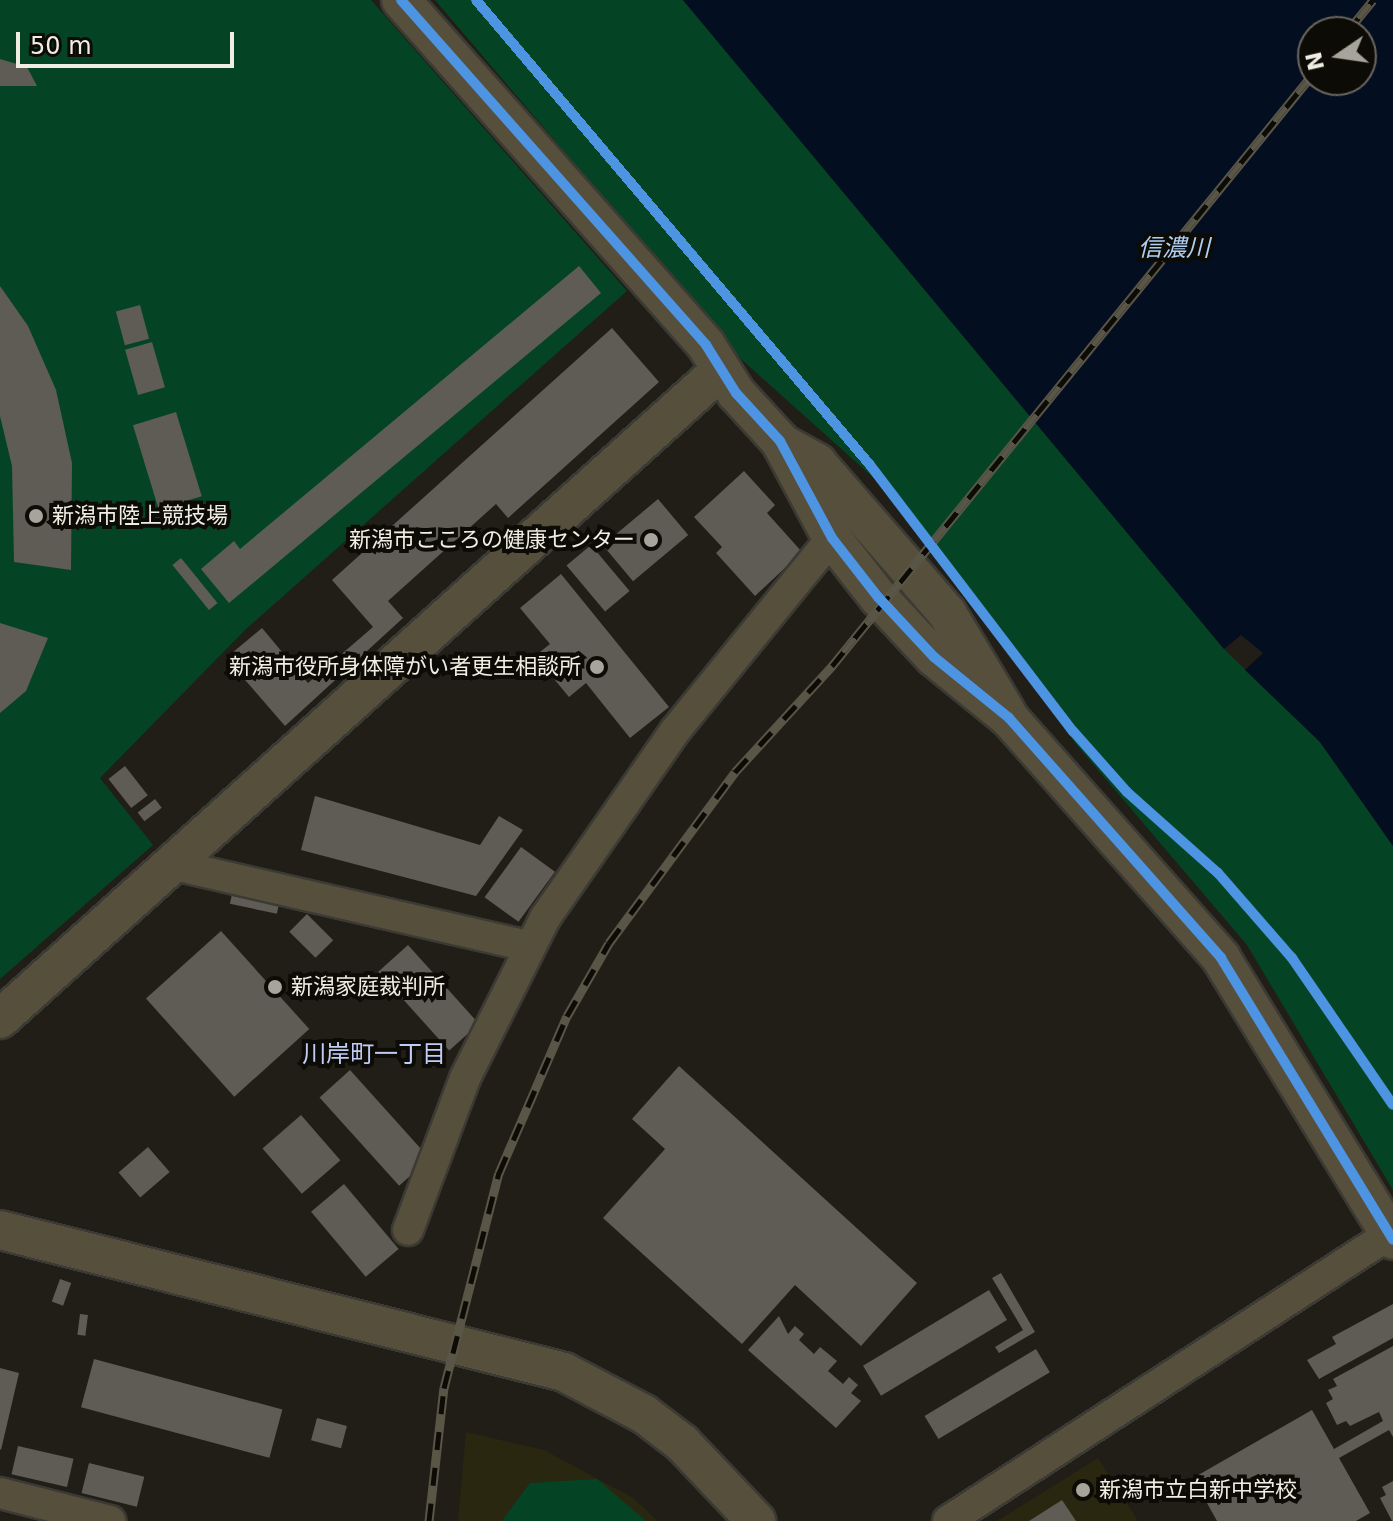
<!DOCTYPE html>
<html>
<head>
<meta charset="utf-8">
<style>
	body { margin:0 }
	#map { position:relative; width:1393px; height:1521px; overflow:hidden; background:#201e16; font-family:"DejaVu Sans","Noto Sans JP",sans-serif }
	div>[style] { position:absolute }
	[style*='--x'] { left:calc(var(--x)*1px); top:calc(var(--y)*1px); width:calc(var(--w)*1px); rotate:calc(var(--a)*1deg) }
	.built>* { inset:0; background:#2a2710 }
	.green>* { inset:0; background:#044425 }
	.water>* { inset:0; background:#030e20 }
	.building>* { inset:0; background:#5e5c55; transform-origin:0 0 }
	.roads { filter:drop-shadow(2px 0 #3c3a34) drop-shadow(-2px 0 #3c3a34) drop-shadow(0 2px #3c3a34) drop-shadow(0 -2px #3c3a34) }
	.minor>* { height:30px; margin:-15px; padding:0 15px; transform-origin:15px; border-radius:15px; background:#554f3c }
	.tertiary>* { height:38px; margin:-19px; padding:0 19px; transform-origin:19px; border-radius:19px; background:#554f3c }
	.rail>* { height:9px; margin-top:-4.5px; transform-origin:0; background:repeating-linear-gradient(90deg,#0d0b05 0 18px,#595547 0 36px); box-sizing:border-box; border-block:2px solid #595547 }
	.cycleway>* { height:10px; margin:-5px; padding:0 5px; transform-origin:5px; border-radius:5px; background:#4d94e3 }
	.dots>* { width:22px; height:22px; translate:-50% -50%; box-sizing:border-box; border:4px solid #0d0b05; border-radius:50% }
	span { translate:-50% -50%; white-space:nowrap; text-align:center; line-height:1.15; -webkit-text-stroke:8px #0d0b05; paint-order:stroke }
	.poi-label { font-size:22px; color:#f0eee3 }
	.left { translate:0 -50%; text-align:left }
	.right { translate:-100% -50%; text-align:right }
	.water-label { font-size:24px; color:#afcff4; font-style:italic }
	.neighbourhood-label { font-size:24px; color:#c0ccf6 }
	.north { position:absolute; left:1297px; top:16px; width:80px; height:80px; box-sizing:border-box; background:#0d0b05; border:2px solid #68665e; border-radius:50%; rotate:257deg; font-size:22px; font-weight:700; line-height:32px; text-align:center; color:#f0eee3 }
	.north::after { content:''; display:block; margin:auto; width:28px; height:36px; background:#a7a59b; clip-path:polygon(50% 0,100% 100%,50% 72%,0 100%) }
	.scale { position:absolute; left:16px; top:32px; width:218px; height:36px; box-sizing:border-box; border:4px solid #f0eee3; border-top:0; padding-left:10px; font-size:24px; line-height:28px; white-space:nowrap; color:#f0eee3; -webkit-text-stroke:6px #0d0b05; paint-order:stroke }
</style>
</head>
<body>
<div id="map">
	<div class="built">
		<div style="clip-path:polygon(466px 1432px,544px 1450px,633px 1498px,658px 1521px,458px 1521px)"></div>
		<div style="clip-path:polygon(1098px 1458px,1138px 1521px,997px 1521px)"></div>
	</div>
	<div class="green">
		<div style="clip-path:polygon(0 0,371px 0,627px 291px,245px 630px,100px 778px,153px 845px,0 979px)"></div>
		<div style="clip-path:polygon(435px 0,683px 0,1224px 649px,1320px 742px,1393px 846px,1393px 1190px,1247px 945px,1075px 743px,906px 507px,741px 359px)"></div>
		<div style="clip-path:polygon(597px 1479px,646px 1521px,502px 1521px,530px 1483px)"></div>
	</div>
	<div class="water">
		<div style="clip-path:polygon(evenodd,683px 0,1393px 0,1393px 846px,1320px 742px,1245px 670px,1263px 653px,1241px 635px,1224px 649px,683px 0,1313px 32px,1361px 32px,1361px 80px,1313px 80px,1313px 32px)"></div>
	</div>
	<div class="building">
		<div style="clip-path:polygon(0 59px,27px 67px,37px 86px,0 86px)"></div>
		<div style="clip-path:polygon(579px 266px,601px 293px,229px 603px,201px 569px,234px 541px,240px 549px)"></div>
		<div style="clip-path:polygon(0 286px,28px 326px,56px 390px,72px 463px,71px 570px,14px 562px,12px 466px,0 416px)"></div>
		<div style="left:140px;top:305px;width:35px;height:25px;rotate:75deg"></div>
		<div style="clip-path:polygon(612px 328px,659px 382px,508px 518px,496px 504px,388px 601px,403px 618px,285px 726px,226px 658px,262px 628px,308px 683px,373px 627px,332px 580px)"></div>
		<div style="left:152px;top:342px;width:47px;height:28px;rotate:74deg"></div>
		<div style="left:176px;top:412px;width:88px;height:45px;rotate:73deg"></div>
		<div style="clip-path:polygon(744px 471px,775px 505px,767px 513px,802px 552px,755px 596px,716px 553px,722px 547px,694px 517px)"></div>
		<div style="left:658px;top:499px;width:47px;height:72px;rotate:50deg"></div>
		<div style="left:591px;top:545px;width:60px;height:32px;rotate:50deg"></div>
		<div style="left:181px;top:558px;width:58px;height:11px;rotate:51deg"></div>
		<div style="clip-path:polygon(561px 574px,669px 707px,630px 738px,586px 683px,569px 697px,535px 656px,550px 644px,520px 608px)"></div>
		<div style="clip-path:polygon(0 623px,48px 638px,26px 691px,0 713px)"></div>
		<div style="left:125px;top:766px;width:37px;height:21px;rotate:52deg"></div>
		<div style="clip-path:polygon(315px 796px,480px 845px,499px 816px,523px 830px,476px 896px,301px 850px)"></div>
		<div style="left:155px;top:799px;width:11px;height:22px;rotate:52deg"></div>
		<div style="left:521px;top:847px;width:42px;height:62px;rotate:36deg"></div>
		<div style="left:232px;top:894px;width:48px;height:10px;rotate:12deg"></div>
		<div style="left:307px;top:914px;width:37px;height:25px;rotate:45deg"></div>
		<div style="left:221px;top:931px;width:132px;height:101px;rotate:48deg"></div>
		<div style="left:408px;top:945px;width:106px;height:40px;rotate:48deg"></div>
		<div style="clip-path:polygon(679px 1066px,917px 1283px,861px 1346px,795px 1285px,742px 1344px,603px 1218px,665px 1149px,632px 1119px)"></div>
		<div style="left:350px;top:1070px;width:119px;height:41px;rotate:48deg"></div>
		<div style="left:301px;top:1115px;width:60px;height:51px;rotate:49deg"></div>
		<div style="left:148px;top:1147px;width:33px;height:39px;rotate:49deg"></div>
		<div style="left:344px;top:1184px;width:85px;height:43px;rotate:50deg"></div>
		<div style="clip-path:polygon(1001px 1273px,1035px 1332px,999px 1353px,995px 1347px,1023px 1330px,992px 1278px)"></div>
		<div style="left:60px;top:1279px;width:12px;height:24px;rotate:20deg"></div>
		<div style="left:989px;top:1290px;width:35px;height:147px;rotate:59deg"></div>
		<div style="clip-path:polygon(1393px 1304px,1393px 1338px,1319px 1379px,1307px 1360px,1336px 1344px,1332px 1337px)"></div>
		<div style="left:80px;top:1314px;width:8px;height:21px;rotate:7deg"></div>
		<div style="clip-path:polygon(779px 1316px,788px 1334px,795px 1326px,804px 1334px,799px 1340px,814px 1354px,820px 1347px,837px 1361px,828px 1371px,843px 1384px,849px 1377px,858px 1385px,851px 1393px,861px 1401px,836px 1428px,748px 1350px)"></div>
		<div style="clip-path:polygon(1393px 1346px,1393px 1437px,1389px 1430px,1339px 1458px,1370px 1513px,1356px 1521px,1217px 1521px,1193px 1478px,1312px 1410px,1334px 1449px,1383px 1421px,1379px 1412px,1350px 1426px,1346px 1421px,1337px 1425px,1326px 1403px,1333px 1399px,1328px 1390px,1337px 1386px,1333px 1379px)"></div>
		<div style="left:1036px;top:1349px;width:27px;height:130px;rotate:59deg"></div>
		<div style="left:94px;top:1359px;width:195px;height:50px;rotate:15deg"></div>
		<div style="clip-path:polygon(0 1368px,19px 1373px,1px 1450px,0 1449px)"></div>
		<div style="left:317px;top:1418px;width:31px;height:23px;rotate:15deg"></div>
		<div style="left:18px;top:1446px;width:57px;height:29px;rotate:13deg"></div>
		<div style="left:89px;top:1463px;width:57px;height:31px;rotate:14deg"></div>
		<div style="clip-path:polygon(1393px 1481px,1393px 1521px,1392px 1521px,1380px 1498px,1386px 1495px,1382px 1487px)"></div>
		<div style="clip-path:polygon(1062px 1500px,1076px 1521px,1029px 1521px)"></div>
	</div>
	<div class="roads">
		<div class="minor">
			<div style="--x:174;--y:865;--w:364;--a:12.9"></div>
			<div style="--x:408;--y:1230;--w:162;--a:-69.4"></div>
			<div style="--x:465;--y:1078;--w:179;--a:-63.4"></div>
			<div style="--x:545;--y:918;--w:228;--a:-55.2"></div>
			<div style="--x:675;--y:731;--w:249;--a:-50.9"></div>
			<div style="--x:0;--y:1493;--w:114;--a:14.3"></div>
			<div style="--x:948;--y:1521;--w:527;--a:-33"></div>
		</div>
		<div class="tertiary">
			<div style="--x:401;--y:0;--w:460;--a:48.5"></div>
			<div style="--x:706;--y:345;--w:57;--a:58"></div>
			<div style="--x:736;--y:393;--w:65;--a:47.5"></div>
			<div style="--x:780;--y:441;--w:110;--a:61.8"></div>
			<div style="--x:832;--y:538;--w:75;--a:52.1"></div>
			<div style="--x:878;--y:597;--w:82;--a:47"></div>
			<div style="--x:934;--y:657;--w:97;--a:39.1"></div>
			<div style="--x:1009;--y:718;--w:320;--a:48.5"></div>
			<div style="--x:1221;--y:958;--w:330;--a:58.6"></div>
			<div style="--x:785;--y:445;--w:37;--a:29"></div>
			<div style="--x:817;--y:463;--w:198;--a:49.1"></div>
			<div style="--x:947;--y:613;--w:115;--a:59.2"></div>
			<div style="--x:0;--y:1019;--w:970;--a:-41.99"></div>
			<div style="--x:0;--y:1230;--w:582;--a:14.13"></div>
			<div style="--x:564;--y:1372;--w:90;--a:27.7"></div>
			<div style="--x:644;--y:1414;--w:48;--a:37.3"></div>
			<div style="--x:682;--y:1443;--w:108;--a:46.5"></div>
		</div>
	</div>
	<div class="rail">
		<div style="--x:1347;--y:32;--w:41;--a:-50.9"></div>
		<div style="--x:429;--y:1521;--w:134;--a:-83.6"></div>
		<div style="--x:444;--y:1388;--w:222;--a:-75.7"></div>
		<div style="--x:499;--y:1173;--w:171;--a:-66.6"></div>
		<div style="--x:567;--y:1016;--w:84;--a:-60.1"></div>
		<div style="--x:609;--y:943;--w:212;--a:-53.6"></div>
		<div style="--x:735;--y:772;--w:144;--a:-47.5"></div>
		<div style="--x:832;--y:666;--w:763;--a:-50.91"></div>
	</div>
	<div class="cycleway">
		<div style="--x:401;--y:0;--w:460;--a:48.5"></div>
		<div style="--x:706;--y:345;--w:57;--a:58"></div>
		<div style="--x:736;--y:393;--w:65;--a:47.5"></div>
		<div style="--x:780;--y:441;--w:110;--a:61.8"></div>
		<div style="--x:832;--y:538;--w:75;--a:52.1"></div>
		<div style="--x:878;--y:597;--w:82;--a:47"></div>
		<div style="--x:934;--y:657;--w:97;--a:39.1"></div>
		<div style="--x:1009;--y:718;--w:320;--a:48.5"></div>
		<div style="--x:1221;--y:958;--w:330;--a:58.6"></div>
		<div style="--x:476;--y:0;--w:609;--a:49.72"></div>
		<div style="--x:870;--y:465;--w:335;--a:52.7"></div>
		<div style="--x:1073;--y:731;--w:81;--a:48.5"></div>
		<div style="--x:1127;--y:792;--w:122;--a:41.7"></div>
		<div style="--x:1218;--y:873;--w:113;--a:49"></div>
		<div style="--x:1292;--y:958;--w:178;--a:55.5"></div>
	</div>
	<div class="dots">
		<div style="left:36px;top:516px;background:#a7a59b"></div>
		<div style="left:651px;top:540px;background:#a7a59b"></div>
		<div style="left:597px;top:667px;background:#a7a59b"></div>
		<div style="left:275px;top:987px;background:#a7a59b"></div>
		<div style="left:1083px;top:1490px;background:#a7a59b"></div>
	</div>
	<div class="poi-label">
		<span class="left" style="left:52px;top:516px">新潟市陸上競技場</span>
		<span class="right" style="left:635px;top:540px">新潟市こころの健康センター</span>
		<span class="right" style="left:581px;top:667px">新潟市役所身体障がい者更生相談所</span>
		<span class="left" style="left:291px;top:987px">新潟家庭裁判所</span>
		<span class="left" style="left:1099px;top:1490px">新潟市立白新中学校</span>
	</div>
	<div class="water-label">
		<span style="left:1174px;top:249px">信濃川</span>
	</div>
	<div class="neighbourhood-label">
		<span style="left:374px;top:1055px">川岸町一丁目</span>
	</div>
	<div class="north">N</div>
	<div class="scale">50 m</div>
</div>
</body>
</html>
